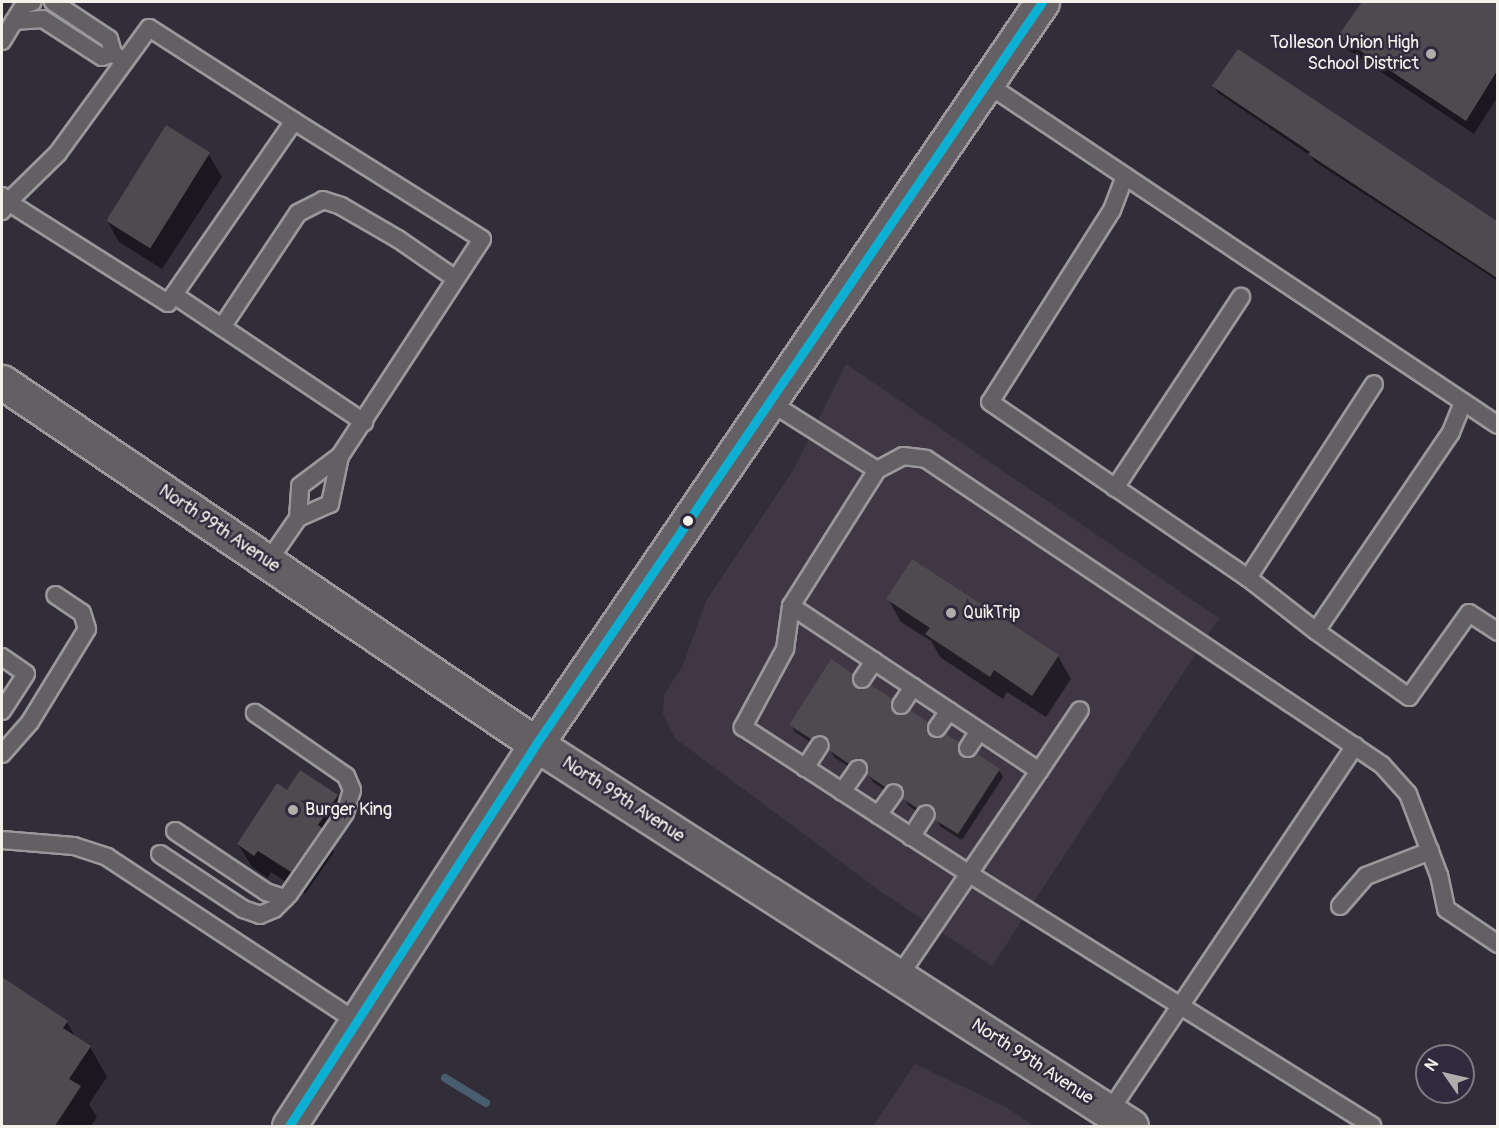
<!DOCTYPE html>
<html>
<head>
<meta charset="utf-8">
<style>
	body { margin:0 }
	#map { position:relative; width:1499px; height:1128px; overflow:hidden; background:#312e39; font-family:Pangolin,sans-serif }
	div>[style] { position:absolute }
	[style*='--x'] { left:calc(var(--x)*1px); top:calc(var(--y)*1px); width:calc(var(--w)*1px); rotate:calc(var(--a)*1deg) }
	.built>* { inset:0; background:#403744 }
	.shadow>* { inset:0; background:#0007 }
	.stream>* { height:8px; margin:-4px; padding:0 4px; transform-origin:4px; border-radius:4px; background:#485e6e }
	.building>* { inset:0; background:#4f4a4f; transform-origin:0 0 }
	.roads { filter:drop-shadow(2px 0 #9a989b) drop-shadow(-2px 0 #9a989b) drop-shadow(0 2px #9a989b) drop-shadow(0 -2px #9a989b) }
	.service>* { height:16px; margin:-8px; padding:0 8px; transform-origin:8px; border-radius:8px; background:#626063 }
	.secondary>* { height:33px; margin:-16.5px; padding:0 16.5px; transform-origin:16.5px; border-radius:16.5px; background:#626063 }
	.primary>* { height:33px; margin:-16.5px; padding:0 16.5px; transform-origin:16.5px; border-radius:16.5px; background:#626063 }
	.bus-1>* { height:9px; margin:-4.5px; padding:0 4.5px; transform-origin:4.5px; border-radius:4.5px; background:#0dafd3 }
	.dots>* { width:16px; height:16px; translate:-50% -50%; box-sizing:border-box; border:3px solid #2f2a3d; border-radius:50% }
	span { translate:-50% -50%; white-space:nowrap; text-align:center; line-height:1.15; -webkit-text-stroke:5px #2f2a3d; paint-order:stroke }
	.poi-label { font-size:18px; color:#f4f1e8 }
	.right { translate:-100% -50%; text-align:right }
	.left { translate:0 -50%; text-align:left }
	.street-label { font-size:18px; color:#f4f1e8 }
	.frame { position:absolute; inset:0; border:3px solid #f4f1e8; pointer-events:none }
	.north { position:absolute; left:1415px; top:1044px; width:60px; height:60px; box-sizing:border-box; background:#2f2a3d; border:2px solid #7e7a81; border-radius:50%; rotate:304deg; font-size:16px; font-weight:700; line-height:24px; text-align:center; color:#f4f1e8 }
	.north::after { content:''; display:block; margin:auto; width:21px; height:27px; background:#b0adab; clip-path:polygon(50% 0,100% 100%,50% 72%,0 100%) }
</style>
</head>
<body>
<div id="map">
	<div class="built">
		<div style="clip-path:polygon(846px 364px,1219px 618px,992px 966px,880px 891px,676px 739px,663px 715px,664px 695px,683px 665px,706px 601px,794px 469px)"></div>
		<div style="clip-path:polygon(915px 1064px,1006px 1107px,1034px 1126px,873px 1126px)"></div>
	</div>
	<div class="shadow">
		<div style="clip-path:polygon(1364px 2px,1498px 2px,1498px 96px,1474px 134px,1348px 50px,1340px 36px)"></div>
		<div style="clip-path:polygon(1238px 51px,1498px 223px,1498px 281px,1314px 161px,1311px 156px,1218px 93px,1214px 86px)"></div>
		<div style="clip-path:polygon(209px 155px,222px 177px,162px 269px,119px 242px,106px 219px)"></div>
		<div style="clip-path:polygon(888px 599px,1058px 656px,1071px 679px,1046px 717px,1007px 692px,1003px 699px,940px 657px,931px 641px,901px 622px)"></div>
		<div style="clip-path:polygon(852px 675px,856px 682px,856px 689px,891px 700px,896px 708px,895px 715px,927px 723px,931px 731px,931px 738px,958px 744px,962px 751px,961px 756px,999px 770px,1003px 777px,962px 840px,941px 827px,936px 819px,937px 812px,926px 811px,922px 815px,909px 806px,904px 798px,905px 791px,895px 790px,890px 794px,873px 782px,868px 775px,869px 767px,858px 766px,854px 770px,835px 758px,830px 750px,831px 743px,820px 742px,816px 746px,795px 732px,791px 725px)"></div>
		<div style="clip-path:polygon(288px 792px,336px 796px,350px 819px,331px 847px,334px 852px,305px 894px,271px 872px,268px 878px,252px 867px,238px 844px)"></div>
		<div style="clip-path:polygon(2px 979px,67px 1022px,76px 1038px,90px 1047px,107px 1077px,89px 1104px,97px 1117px,91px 1126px,2px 1126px)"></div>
	</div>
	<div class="stream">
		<div style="--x:445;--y:1078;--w:48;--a:31.4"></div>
	</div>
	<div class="building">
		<div style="clip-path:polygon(1362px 2px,1497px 2px,1497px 71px,1466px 121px,1338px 36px)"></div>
		<div style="clip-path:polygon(1238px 49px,1497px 221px,1497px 278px,1308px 154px,1310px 152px,1212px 86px)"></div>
		<div style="left:166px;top:125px;width:52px;height:113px;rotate:32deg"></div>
		<div style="clip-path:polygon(912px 559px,1059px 655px,1032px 696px,994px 670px,990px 677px,925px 634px,930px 628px,886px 599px)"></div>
		<div style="clip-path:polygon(831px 659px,853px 674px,852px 683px,857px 688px,866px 689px,871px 685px,892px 699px,891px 709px,896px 714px,905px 715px,910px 710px,928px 722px,927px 732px,931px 737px,941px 738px,946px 734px,959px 742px,958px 748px,962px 756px,968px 758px,977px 754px,1000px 769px,958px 834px,935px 820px,936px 810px,931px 805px,922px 804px,917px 808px,903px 799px,904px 789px,900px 784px,890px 783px,885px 787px,867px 775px,868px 765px,863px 760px,854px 759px,849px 764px,829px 750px,830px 741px,825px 736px,816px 735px,811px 739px,789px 725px)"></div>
		<div style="clip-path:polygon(300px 770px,338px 795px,318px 825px,322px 828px,291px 872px,258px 851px,254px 856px,237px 844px,277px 783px,287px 790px)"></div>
		<div style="clip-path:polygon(2px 977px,68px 1021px,63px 1028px,91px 1046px,69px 1079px,81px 1086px,55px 1126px,2px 1126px)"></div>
	</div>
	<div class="roads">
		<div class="service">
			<div style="--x:53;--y:2;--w:67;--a:33.5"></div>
			<div style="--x:109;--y:39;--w:15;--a:74"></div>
			<div style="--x:113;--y:53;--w:11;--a:41"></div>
			<div style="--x:14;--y:21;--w:29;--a:-4"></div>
			<div style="--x:43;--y:19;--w:70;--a:32.8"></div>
			<div style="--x:102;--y:57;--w:12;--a:-20"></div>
			<div style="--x:2;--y:41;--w:42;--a:-58.6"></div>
			<div style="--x:24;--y:5;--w:9;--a:-18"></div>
			<div style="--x:987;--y:84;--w:614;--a:33.72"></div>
			<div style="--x:1125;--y:176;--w:36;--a:111"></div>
			<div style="--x:1112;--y:210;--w:227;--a:122.4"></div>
			<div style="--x:990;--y:402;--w:312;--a:34.3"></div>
			<div style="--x:1248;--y:578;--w:231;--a:-57"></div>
			<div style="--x:2;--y:196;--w:8;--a:45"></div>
			<div style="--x:8;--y:202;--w:189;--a:32.3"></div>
			<div style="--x:168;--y:303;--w:221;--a:-55.3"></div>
			<div style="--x:294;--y:121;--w:172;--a:-147.3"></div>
			<div style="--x:149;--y:28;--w:155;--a:126.1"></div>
			<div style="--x:58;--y:153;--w:70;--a:135.6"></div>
			<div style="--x:8;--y:202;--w:11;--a:124"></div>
			<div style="--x:174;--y:295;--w:229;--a:33.8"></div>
			<div style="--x:222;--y:327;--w:137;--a:-56.3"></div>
			<div style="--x:298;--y:213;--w:28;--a:-27"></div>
			<div style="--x:323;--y:200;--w:19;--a:18"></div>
			<div style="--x:341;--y:206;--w:66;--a:30.1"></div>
			<div style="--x:398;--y:239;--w:70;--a:34.6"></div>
			<div style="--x:768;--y:401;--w:129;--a:32.3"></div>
			<div style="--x:877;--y:470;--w:161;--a:122.3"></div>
			<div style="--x:791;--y:606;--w:43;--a:97.9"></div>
			<div style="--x:785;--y:649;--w:89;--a:118.3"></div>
			<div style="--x:743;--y:727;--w:272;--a:33"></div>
			<div style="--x:971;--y:875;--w:473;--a:32"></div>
			<div style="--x:877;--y:470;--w:30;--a:-28"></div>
			<div style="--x:903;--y:456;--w:23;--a:7"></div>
			<div style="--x:926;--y:459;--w:549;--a:33.86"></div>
			<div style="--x:1382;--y:765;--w:39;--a:48"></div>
			<div style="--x:1408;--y:794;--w:87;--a:69.1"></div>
			<div style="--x:1439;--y:875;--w:35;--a:78"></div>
			<div style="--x:1446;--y:909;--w:63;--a:33.9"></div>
			<div style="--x:1115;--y:488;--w:229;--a:-56.6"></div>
			<div style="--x:298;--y:518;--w:35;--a:-24"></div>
			<div style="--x:330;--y:504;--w:49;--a:-78.2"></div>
			<div style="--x:267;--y:563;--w:55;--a:-55.4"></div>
			<div style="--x:298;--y:518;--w:32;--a:-86"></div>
			<div style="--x:300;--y:486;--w:50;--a:-36.9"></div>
			<div style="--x:340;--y:456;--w:259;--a:-56.8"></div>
			<div style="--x:482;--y:239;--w:222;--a:-147.9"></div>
			<div style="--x:1248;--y:578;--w:86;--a:37.9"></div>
			<div style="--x:1316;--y:631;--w:240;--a:-55.8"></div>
			<div style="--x:1451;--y:432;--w:32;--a:-68"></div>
			<div style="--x:791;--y:606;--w:298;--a:33.6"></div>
			<div style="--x:1039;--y:771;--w:248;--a:124.3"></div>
			<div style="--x:1316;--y:631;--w:114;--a:35.4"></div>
			<div style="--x:1409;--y:697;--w:103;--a:-54.5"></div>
			<div style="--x:1469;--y:613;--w:35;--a:33"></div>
			<div style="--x:2;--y:657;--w:29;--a:35"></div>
			<div style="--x:26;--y:674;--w:44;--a:123"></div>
			<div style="--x:862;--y:679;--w:22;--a:-56"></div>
			<div style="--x:901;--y:705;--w:22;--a:-56"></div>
			<div style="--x:937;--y:728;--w:21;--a:-55"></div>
			<div style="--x:968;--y:748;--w:20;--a:-57"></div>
			<div style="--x:2;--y:754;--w:43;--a:-48.8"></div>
			<div style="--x:30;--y:722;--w:109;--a:-58.5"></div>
			<div style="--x:87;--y:629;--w:17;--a:-107"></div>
			<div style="--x:82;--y:613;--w:32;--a:-146"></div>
			<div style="--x:805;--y:768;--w:27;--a:-57"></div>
			<div style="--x:1039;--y:771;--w:73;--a:-56.1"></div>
			<div style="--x:842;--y:792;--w:28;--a:-55"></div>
			<div style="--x:878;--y:815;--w:27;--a:-54"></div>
			<div style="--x:175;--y:831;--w:110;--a:33.8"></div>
			<div style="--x:266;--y:892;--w:20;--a:18"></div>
			<div style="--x:911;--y:837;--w:27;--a:-57"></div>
			<div style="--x:2;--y:840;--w:72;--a:4.8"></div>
			<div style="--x:74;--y:846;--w:35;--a:18"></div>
			<div style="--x:107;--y:857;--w:298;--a:33.4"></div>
			<div style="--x:160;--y:854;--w:100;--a:33.5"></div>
			<div style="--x:243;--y:909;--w:18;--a:19"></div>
			<div style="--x:260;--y:915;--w:15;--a:-23"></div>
			<div style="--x:274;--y:909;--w:21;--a:-45"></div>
			<div style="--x:289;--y:894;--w:98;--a:-55.3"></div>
			<div style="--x:345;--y:813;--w:24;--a:-73"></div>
			<div style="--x:352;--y:790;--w:15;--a:-113"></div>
			<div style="--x:346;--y:776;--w:111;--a:-145.3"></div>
			<div style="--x:1340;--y:906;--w:40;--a:-49"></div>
			<div style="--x:1366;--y:876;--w:69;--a:-21.3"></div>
			<div style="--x:1109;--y:1112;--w:441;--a:-56.1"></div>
		</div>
		<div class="secondary">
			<div style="--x:2;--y:382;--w:645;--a:34.13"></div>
			<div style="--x:536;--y:744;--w:707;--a:32.7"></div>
		</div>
		<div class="primary">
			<div style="--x:289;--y:1126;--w:455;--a:-57.1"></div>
			<div style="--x:536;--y:744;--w:898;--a:-55.71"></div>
		</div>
	</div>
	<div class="bus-1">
		<div style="--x:289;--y:1126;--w:455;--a:-57.1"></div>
		<div style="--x:536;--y:744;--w:898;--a:-55.71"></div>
	</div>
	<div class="dots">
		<div style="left:1431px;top:54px;background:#b0adab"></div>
		<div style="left:688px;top:521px;background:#f4f1e8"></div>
		<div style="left:951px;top:613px;background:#b0adab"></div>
		<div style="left:293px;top:810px;background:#b0adab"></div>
	</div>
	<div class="poi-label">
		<span class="right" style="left:1419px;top:54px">Tolleson Union High<br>School District</span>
		<span class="left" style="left:963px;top:613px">QuikTrip</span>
		<span class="left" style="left:305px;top:810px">Burger King</span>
	</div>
	<div class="street-label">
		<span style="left:219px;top:529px;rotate:34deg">North 99th Avenue</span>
		<span style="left:623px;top:800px;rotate:33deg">North 99th Avenue</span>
		<span style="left:1032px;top:1062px;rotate:33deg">North 99th Avenue</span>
	</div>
	<div class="frame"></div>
	<div class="north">N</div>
</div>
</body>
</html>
